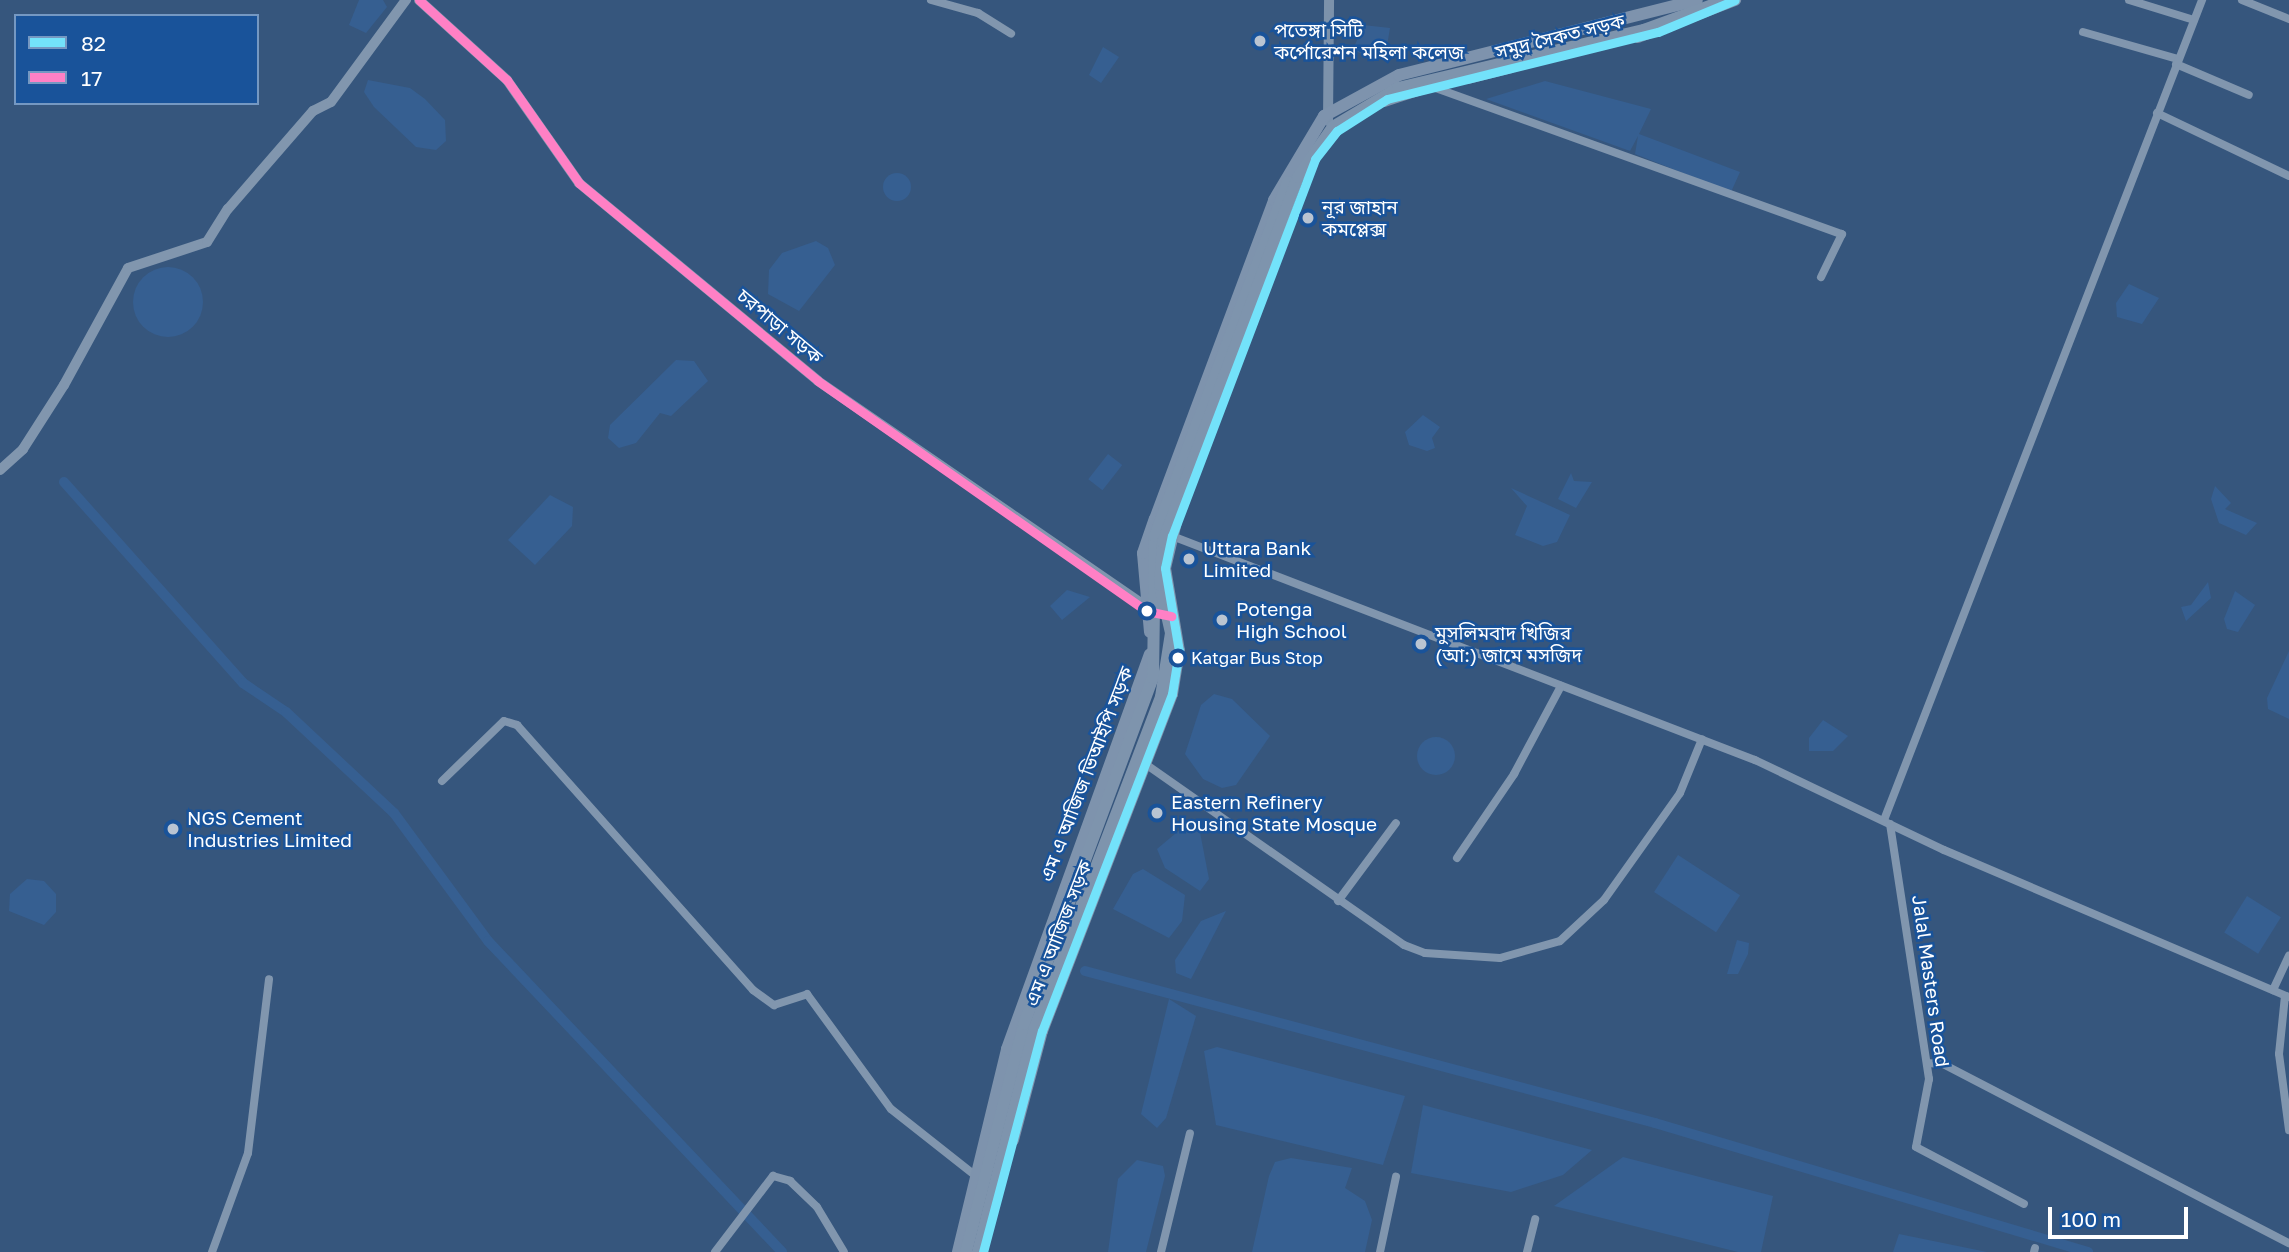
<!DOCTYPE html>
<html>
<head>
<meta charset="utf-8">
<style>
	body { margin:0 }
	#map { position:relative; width:2289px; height:1252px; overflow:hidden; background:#36567d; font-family:"Golos Text","Noto Sans Bengali",sans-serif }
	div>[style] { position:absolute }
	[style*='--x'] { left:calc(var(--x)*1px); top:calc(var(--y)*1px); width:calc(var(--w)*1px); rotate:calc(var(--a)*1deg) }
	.water>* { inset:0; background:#365f91; transform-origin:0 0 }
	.round { border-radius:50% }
	.canal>* { height:10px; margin:-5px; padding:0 5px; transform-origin:5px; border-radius:5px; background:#365f91 }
	.minor>* { height:8px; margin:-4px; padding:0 4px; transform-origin:4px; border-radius:4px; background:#8196ae }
	.tertiary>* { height:10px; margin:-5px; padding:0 5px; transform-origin:5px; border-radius:5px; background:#8196ae }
	.secondary>* { height:10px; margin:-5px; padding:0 5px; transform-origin:5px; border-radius:5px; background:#7c92ab }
	.primary>* { height:12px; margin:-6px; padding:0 6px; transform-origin:6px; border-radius:6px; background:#7e93ad }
	.trunk-bridge>* { height:12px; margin:-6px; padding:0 6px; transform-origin:6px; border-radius:6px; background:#7e94ad }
	.bus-1>* { height:9px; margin:-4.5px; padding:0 4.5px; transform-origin:4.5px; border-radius:4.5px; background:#73e2fa }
	.bus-2>* { height:9px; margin:-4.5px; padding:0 4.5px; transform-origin:4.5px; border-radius:4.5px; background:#ff80c5 }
	.dots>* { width:19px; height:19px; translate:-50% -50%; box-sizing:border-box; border:4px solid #19539a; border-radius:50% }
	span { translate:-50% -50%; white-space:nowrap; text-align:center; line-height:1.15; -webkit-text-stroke:5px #19539a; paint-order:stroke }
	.bus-label { font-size:17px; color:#fff }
	.left { translate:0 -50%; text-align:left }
	.poi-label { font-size:19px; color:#fff }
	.street-label { font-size:19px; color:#fff }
	.legend { position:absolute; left:14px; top:14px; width:245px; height:91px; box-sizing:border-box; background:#19539a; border:2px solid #7598c2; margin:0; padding:9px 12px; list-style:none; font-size:21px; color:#fff }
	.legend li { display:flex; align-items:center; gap:14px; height:35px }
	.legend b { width:35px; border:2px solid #7598c2 }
	.scale { position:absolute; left:2048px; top:1207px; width:140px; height:32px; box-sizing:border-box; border:4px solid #fff; border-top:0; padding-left:9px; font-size:21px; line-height:24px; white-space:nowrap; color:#fff; -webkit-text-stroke:5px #19539a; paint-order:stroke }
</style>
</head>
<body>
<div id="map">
	<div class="water">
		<div style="clip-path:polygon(359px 0,383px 0,387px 7px,366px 33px,349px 25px)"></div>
		<div style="clip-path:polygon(1363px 25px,1390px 28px,1386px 52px,1376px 60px,1353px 50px)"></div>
		<div style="clip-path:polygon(1103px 47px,1119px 57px,1101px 83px,1089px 75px)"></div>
		<div style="clip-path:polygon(368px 80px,410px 88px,425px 99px,445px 120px,446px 141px,436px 150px,416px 147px,374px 107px,364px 92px)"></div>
		<div style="clip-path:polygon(1545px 81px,1651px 109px,1639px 134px,1740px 172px,1731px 192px,1635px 154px,1638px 136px,1630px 151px,1486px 99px)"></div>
		<div class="round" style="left:883px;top:173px;width:28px;height:28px"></div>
		<div style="clip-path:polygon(816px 241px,828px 248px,835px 265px,799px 311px,768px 294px,769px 270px,782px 253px)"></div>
		<div class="round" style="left:133px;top:267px;width:70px;height:70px"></div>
		<div style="clip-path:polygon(2129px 284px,2159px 298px,2142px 324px,2117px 317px,2116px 303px)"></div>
		<div style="clip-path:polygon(676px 360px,694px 361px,708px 381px,671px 416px,660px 413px,636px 443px,619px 448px,608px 438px,610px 425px)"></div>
		<div style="clip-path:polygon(1423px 415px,1440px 427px,1432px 438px,1435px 448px,1427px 451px,1409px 445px,1405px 432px)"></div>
		<div style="left:1108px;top:454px;width:18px;height:32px;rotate:38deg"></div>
		<div style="clip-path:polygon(1571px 473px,1574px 481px,1592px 482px,1576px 508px,1558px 499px)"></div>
		<div style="clip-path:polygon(2215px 486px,2231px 503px,2225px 509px,2257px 523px,2246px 535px,2219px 523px,2211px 499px)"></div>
		<div style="clip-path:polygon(1511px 488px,1570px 515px,1557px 542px,1543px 546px,1515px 535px,1527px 506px)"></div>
		<div style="clip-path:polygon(550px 495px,573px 507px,572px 526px,535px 565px,508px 540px)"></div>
		<div style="clip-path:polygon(2208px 582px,2211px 598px,2186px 621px,2181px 607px,2191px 605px)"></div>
		<div style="clip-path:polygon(1067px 590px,1090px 597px,1062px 620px,1050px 606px)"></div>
		<div style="clip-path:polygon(2235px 591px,2255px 605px,2238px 632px,2227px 629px,2224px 619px)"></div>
		<div style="clip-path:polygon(2289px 651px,2289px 719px,2268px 709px,2267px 698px)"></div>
		<div style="clip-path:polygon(1214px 694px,1232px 699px,1270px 736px,1236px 785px,1222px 788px,1203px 779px,1185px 754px,1201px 705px)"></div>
		<div style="clip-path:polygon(1823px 720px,1848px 736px,1833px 751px,1809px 751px,1809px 738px)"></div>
		<div class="round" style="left:1417px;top:737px;width:38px;height:38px"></div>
		<div style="clip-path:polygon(1199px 827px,1209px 879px,1200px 891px,1165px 868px,1157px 849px,1182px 828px)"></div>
		<div style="left:1678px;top:855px;width:74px;height:44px;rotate:33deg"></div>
		<div style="clip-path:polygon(1143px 869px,1185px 895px,1182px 921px,1169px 938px,1113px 909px,1133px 874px)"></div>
		<div style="clip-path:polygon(27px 879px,44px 881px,56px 894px,56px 912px,44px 925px,9px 911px,10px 894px)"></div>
		<div style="left:2247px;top:896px;width:40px;height:43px;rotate:32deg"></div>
		<div style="clip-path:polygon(1226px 911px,1191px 979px,1176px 973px,1175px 960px,1201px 921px)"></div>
		<div style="clip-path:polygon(1737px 940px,1749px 943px,1748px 954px,1738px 974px,1727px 974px)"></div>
		<div style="clip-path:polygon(1169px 999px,1196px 1016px,1166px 1118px,1157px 1128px,1141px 1114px)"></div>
		<div style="clip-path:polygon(1217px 1047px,1405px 1096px,1383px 1165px,1216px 1125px,1204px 1051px)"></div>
		<div style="clip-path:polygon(1423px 1105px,1592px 1150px,1563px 1175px,1511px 1192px,1411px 1173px)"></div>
		<div style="clip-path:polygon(1623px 1157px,1773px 1196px,1761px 1252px,1738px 1252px,1554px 1206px)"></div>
		<div style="clip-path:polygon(1291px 1158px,1352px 1168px,1345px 1188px,1365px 1201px,1372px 1220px,1365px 1252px,1252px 1252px,1269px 1176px,1275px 1162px)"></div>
		<div style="clip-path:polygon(1137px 1160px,1163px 1166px,1165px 1176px,1146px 1252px,1108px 1252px,1118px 1179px)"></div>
		<div style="clip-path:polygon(1899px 1234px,1987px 1252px,1893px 1252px)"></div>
	</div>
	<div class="canal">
		<div style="--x:64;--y:482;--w:269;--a:48.3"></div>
		<div style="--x:243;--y:683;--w:52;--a:34"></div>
		<div style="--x:286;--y:712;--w:148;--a:43.1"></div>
		<div style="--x:394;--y:813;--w:159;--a:53.7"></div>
		<div style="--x:488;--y:941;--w:428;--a:46.6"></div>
		<div style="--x:1085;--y:971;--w:590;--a:14.93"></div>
		<div style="--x:1655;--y:1123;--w:452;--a:16.6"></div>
	</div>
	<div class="minor">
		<div style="--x:931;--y:0;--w:49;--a:15.5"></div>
		<div style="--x:978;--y:13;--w:39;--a:32"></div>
		<div style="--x:2129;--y:0;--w:68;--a:17.1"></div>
		<div style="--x:2242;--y:0;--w:51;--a:22"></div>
		<div style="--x:2083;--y:32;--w:99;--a:15.9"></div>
		<div style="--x:2176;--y:64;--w:79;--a:23"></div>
		<div style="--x:1430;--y:86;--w:438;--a:19.8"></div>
		<div style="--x:1842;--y:234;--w:48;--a:116"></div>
		<div style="--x:2157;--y:113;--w:146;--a:25.5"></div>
		<div style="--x:1172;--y:536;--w:625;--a:21.02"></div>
		<div style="--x:1755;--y:760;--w:209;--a:25.5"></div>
		<div style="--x:1944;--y:850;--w:375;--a:23.1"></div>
		<div style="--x:1144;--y:763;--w:317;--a:35"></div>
		<div style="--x:1404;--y:945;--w:22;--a:21"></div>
		<div style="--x:1425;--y:953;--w:75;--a:3.8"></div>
		<div style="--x:1500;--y:958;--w:62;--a:-15.8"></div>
		<div style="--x:1560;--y:941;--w:60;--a:-43"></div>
		<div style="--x:1604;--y:900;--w:131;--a:-54.6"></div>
		<div style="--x:1680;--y:793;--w:58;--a:-67.8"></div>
		<div style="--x:442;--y:781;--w:86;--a:-44.1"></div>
		<div style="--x:504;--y:721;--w:14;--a:17"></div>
		<div style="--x:517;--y:725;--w:355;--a:48.3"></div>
		<div style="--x:753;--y:990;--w:26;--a:36"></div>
		<div style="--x:774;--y:1005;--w:35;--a:-18"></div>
		<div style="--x:807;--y:994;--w:142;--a:53.9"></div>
		<div style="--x:891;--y:1109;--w:110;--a:38.3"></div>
		<div style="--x:1884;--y:820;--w:880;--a:-68.8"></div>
		<div style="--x:1890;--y:824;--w:258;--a:81.3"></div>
		<div style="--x:1929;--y:1079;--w:69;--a:100.8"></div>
		<div style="--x:1916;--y:1147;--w:122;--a:27.8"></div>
		<div style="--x:1457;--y:858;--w:102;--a:-55.8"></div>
		<div style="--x:1514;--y:774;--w:100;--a:-61.9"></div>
		<div style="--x:1338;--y:901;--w:97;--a:-53.4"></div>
		<div style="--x:2273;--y:990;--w:38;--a:-65"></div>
		<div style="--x:2285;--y:996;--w:58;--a:95.9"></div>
		<div style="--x:2279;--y:1054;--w:77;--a:82.5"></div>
		<div style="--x:1927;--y:1063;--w:16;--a:4"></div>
		<div style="--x:1943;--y:1064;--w:390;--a:27.4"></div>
		<div style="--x:212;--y:1252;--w:105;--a:-70"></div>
		<div style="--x:248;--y:1153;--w:175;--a:-83.1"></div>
		<div style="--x:715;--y:1252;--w:96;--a:-52.7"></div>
		<div style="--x:773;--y:1176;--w:18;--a:16"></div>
		<div style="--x:790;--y:1181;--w:37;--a:44"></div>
		<div style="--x:817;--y:1207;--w:52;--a:59"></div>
		<div style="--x:1161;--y:1252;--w:122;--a:-76.3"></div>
		<div style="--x:1380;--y:1252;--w:77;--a:-78"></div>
		<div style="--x:1527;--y:1252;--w:34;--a:-76"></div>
		<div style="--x:2034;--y:1252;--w:4;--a:-76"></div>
	</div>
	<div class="tertiary">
		<div style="--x:419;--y:0;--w:119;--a:42.3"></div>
		<div style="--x:507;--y:80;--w:126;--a:55"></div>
		<div style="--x:579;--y:183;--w:310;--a:39.6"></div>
		<div style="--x:818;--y:381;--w:408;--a:34.5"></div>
		<div style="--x:0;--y:470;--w:31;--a:-42"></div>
		<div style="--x:23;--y:449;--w:76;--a:-57.4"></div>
		<div style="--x:64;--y:385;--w:133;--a:-61.3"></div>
		<div style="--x:128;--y:268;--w:83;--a:-18.2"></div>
		<div style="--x:207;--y:242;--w:39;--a:-58"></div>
		<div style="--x:228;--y:209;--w:130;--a:-49.1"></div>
		<div style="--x:313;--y:111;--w:20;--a:-27"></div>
		<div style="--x:331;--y:102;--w:127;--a:-53.7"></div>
	</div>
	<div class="secondary">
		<div style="--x:1328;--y:121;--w:121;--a:-89.5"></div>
	</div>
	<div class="primary">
		<div style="--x:1638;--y:37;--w:104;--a:-20.9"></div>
		<div style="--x:1468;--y:78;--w:44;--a:-14.3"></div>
		<div style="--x:1384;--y:101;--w:48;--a:-18.1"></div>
		<div style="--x:1150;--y:632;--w:79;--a:-95.1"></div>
		<div style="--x:1143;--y:553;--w:36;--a:-71"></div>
		<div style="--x:1155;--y:519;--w:340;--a:-69.5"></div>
		<div style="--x:1274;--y:200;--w:98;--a:-59.2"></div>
		<div style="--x:1324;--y:116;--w:85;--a:-28.7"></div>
		<div style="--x:1399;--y:75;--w:307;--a:-14.1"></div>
		<div style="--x:1013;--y:1140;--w:113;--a:-75.1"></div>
		<div style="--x:1042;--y:1031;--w:361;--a:-68.9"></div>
		<div style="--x:1172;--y:694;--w:44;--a:-80.8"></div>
		<div style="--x:1179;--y:651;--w:84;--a:-99.6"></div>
		<div style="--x:1165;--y:568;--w:47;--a:-76.6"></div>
		<div style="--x:958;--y:1252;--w:209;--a:-76.4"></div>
		<div style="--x:1007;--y:1049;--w:420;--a:-70.1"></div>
	</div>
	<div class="trunk-bridge">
		<div style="--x:966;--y:1252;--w:235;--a:-75.7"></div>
		<div style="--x:1024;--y:1024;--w:369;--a:-69.6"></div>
		<div style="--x:1153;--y:678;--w:142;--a:-89.2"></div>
		<div style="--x:1155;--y:536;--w:378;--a:-69.4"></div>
		<div style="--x:978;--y:1252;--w:232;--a:-75.8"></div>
		<div style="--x:1035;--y:1027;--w:353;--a:-69.1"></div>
		<div style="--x:1161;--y:697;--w:65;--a:-81.1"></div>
		<div style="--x:1171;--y:633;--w:49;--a:-102.9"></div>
		<div style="--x:1160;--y:585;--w:43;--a:-86"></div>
		<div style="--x:1163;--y:542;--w:389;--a:-69.7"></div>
		<div style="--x:1298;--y:177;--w:61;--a:-55"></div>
		<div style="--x:1333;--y:127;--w:76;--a:-31"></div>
		<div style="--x:1398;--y:88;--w:253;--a:-13.3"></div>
		<div style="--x:1644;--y:30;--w:87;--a:-20.1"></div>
	</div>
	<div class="bus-1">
		<div style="--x:983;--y:1252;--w:229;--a:-75.1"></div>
		<div style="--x:1042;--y:1031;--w:361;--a:-68.9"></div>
		<div style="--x:1172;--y:694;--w:44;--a:-80.8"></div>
		<div style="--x:1179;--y:651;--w:84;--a:-99.6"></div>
		<div style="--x:1165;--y:568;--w:33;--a:-78"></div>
		<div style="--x:1172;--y:536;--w:403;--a:-69.2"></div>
		<div style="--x:1315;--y:159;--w:36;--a:-52"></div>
		<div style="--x:1337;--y:131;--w:59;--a:-32.6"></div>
		<div style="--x:1387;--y:99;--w:279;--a:-13.9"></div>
		<div style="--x:1658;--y:32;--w:83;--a:-22.6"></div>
	</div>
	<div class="bus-2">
		<div style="--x:419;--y:0;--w:119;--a:42.3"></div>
		<div style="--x:507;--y:80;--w:126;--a:55"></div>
		<div style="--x:579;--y:183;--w:310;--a:39.6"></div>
		<div style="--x:818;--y:381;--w:401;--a:35"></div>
		<div style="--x:1147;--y:611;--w:25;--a:12"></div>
	</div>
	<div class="dots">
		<div style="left:1260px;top:41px;background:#b9c4d2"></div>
		<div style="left:1308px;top:218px;background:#b9c4d2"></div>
		<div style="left:1189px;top:559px;background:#b9c4d2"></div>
		<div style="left:1147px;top:611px;background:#fff"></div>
		<div style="left:1222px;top:620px;background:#b9c4d2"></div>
		<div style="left:1421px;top:644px;background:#b9c4d2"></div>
		<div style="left:1178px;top:658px;background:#fff"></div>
		<div style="left:1157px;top:813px;background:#b9c4d2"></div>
		<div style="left:173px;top:829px;background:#b9c4d2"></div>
	</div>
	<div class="bus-label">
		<span class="left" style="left:1191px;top:658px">Katgar Bus Stop</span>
	</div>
	<div class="poi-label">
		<span class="left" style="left:1274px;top:41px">পতেঙ্গা সিটি<br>কর্পোরেশন মহিলা কলেজ</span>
		<span class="left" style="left:1322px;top:218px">নূর জাহান<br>কমপ্লেক্স</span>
		<span class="left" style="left:1203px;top:559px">Uttara Bank<br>Limited</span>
		<span class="left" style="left:1236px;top:620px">Potenga<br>High School</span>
		<span class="left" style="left:1435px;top:644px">মুসলিমবাদ খিজির<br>(আ:) জামে মসজিদ</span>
		<span class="left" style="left:1171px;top:813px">Eastern Refinery<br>Housing State Mosque</span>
		<span class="left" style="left:187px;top:829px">NGS Cement<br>Industries Limited</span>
	</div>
	<div class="street-label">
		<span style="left:1560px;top:36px;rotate:-14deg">সমুদ্র সৈকত সড়ক</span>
		<span style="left:780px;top:326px;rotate:40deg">চরপাড়া সড়ক</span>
		<span style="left:1086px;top:774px;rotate:-69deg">এম এ আজিজ ভিআইপি সড়ক</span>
		<span style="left:1058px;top:933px;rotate:-69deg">এম এ আজিজ সড়ক</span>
		<span style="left:1931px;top:981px;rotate:82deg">Jalal Masters Road</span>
	</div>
	<ul class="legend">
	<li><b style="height:9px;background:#73e2fa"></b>82</li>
	<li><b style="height:9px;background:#ff80c5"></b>17</li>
	</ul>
	<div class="scale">100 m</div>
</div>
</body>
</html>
